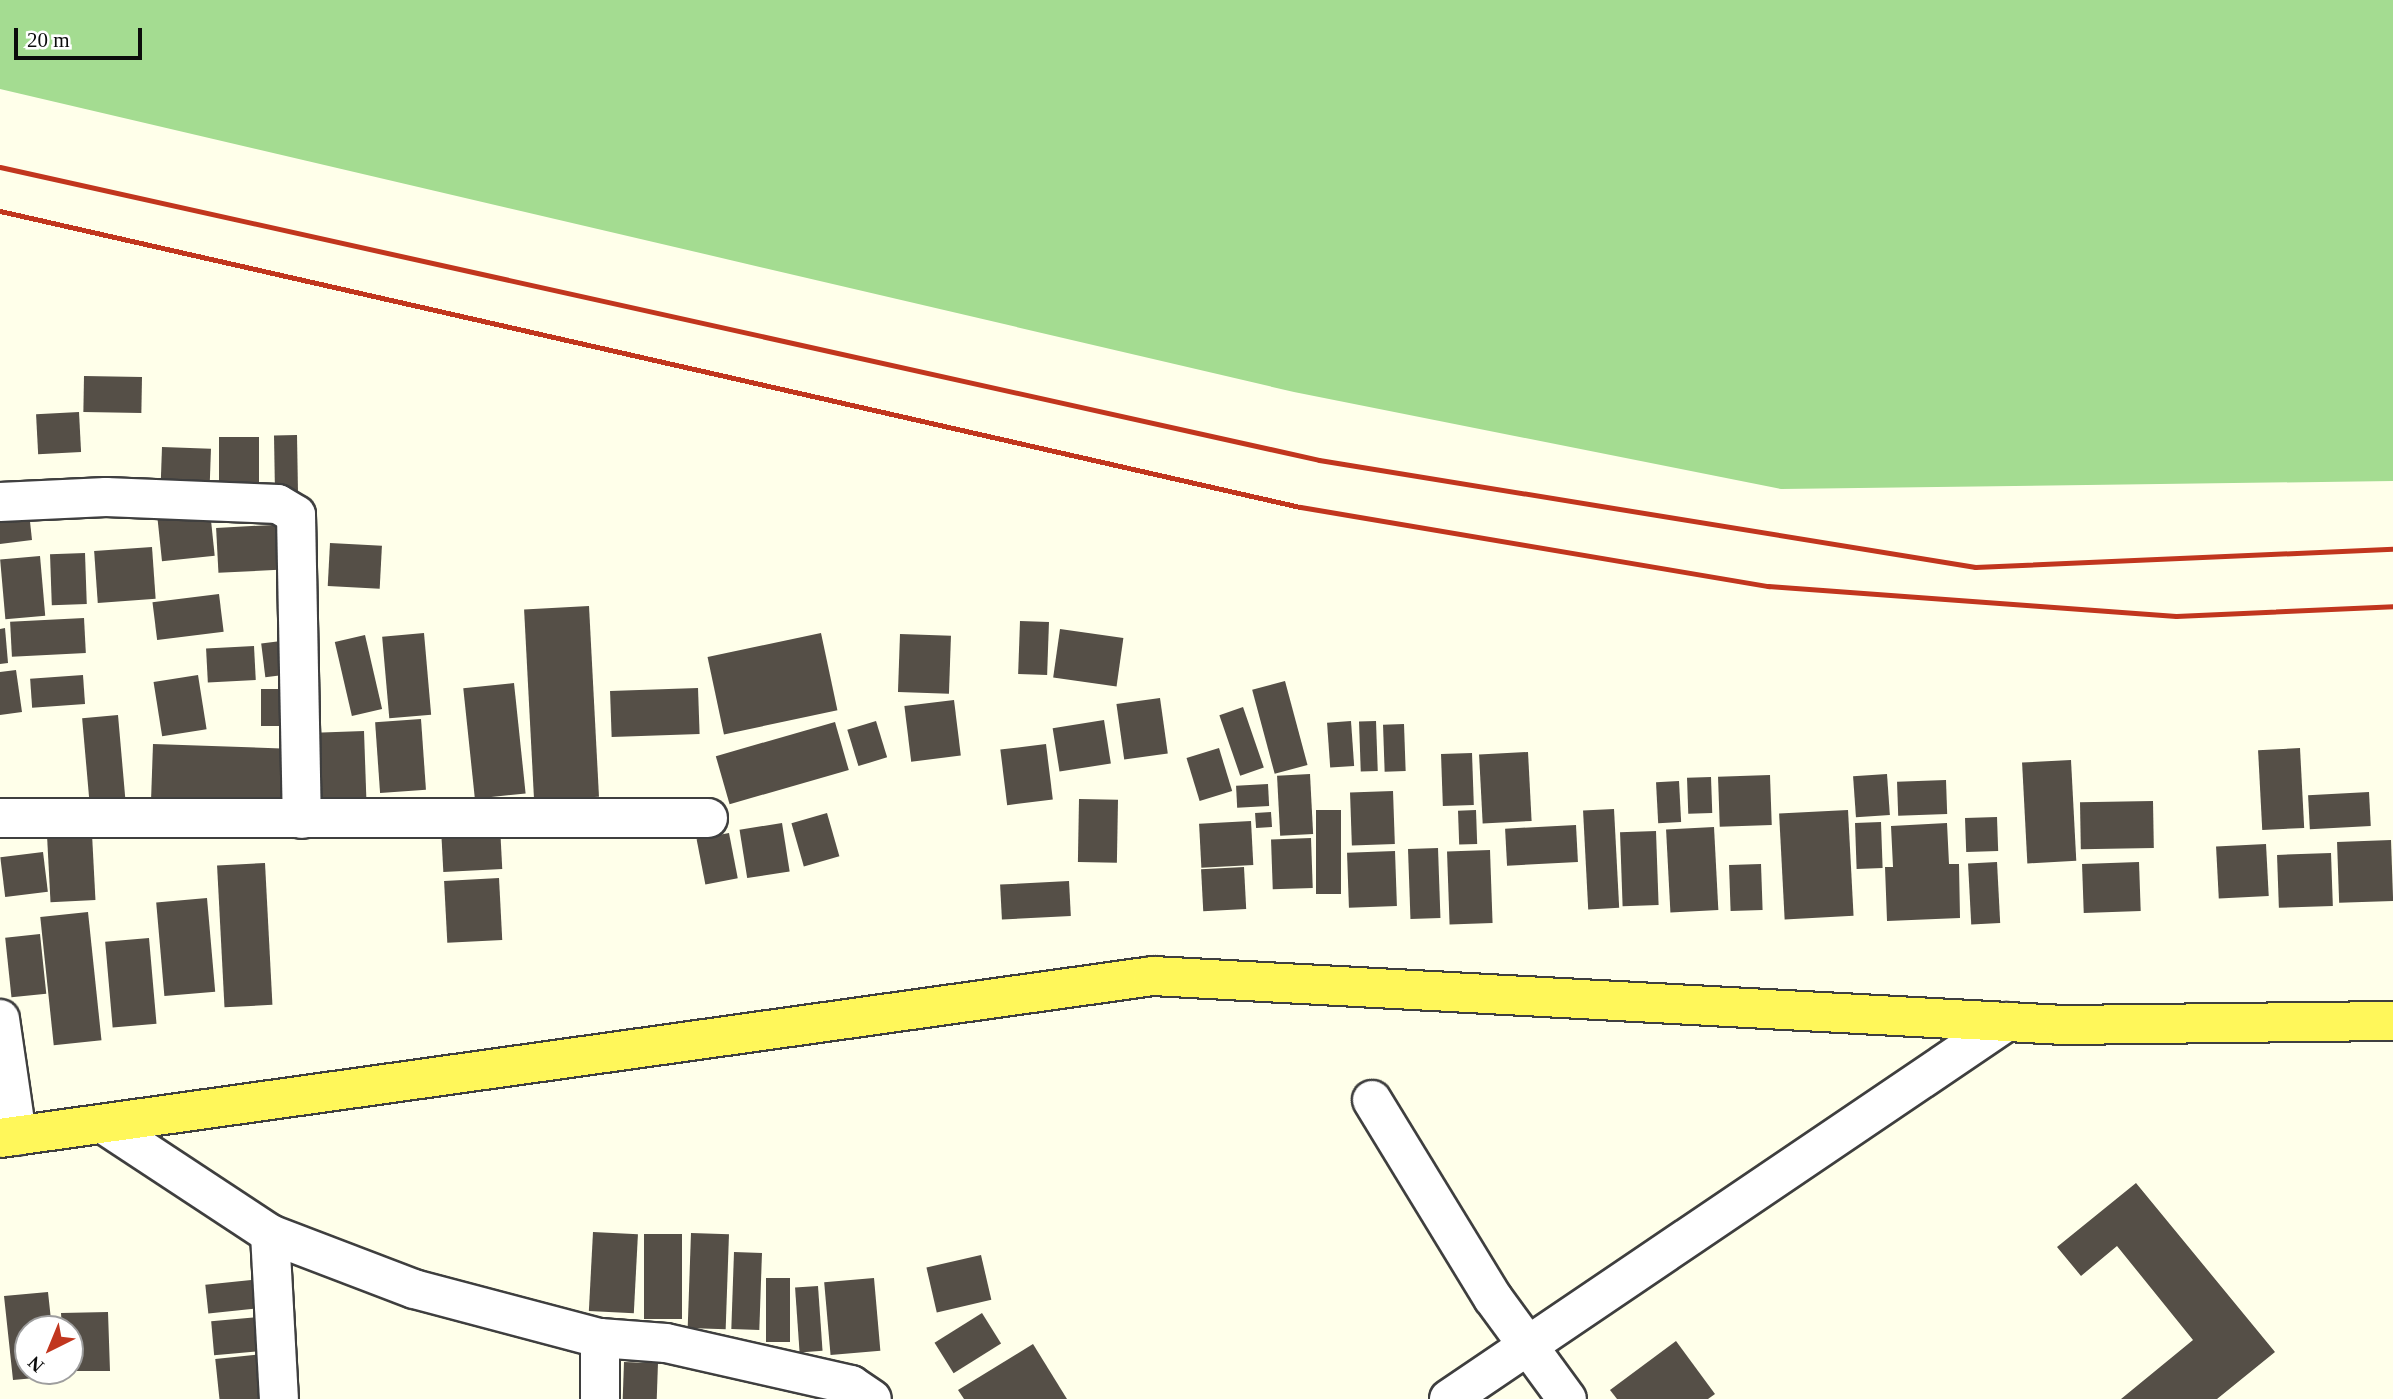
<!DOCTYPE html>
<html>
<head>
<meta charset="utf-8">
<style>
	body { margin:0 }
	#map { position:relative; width:2393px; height:1399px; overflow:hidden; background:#ffffea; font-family:Georgia,serif }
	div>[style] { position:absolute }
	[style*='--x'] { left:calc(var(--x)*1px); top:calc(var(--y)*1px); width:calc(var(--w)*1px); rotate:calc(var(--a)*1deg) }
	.forest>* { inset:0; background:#a4dc91 }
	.building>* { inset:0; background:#554f47; transform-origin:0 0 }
	.roads { filter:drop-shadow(2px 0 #3f3f3f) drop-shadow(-2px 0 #3f3f3f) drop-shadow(0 2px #3f3f3f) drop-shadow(0 -2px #3f3f3f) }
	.street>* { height:38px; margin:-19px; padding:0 19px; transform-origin:19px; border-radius:19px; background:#fff }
	.primary>* { height:38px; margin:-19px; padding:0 19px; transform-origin:19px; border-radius:19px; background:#fff75a }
	.rail>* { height:5px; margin:-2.5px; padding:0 2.5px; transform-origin:2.5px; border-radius:2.5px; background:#c1361e }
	span { translate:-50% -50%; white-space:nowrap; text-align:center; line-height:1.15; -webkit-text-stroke:7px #fff; paint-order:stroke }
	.north { position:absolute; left:14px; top:1315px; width:70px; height:70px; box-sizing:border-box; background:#fff; border:2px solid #9e9e9e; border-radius:50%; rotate:223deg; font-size:19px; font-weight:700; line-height:28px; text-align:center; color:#0c0c0c }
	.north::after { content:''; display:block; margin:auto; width:24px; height:32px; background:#c1361e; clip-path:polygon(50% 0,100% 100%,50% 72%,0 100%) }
	.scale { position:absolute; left:14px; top:28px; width:128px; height:32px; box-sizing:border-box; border:4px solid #0c0c0c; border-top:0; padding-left:9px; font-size:21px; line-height:24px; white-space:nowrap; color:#0c0c0c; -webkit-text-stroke:5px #fff; paint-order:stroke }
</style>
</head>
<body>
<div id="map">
	<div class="forest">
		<div style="clip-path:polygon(0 0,2393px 0,2393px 481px,1781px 489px,1294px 392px,0 89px)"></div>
	</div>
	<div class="building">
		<div style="left:84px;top:376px;width:58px;height:36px;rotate:1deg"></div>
		<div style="left:79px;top:412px;width:40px;height:43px;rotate:87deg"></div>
		<div style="left:297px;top:435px;width:66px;height:23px;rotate:89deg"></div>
		<div style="left:219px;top:437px;width:40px;height:57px"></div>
		<div style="left:162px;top:447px;width:49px;height:44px;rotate:2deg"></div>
		<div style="clip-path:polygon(28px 503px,32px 540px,0 544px,0 507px)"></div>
		<div style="left:210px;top:511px;width:45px;height:53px;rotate:84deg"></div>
		<div style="left:291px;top:524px;width:45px;height:75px;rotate:87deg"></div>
		<div style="left:330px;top:543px;width:52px;height:43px;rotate:3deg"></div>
		<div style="left:152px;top:547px;width:52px;height:58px;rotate:86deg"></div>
		<div style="left:85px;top:553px;width:51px;height:35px;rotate:88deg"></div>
		<div style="left:40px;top:556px;width:60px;height:40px;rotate:85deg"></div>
		<div style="left:219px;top:594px;width:38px;height:67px;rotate:83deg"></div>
		<div style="left:589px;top:606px;width:191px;height:65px;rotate:87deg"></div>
		<div style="left:84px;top:618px;width:35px;height:74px;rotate:87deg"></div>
		<div style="left:1020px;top:621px;width:29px;height:53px;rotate:2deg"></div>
		<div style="clip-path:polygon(5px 628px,8px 663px,0 664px,0 629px)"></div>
		<div style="left:1060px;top:629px;width:64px;height:49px;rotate:8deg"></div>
		<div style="left:424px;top:633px;width:82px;height:42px;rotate:85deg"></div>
		<div style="left:821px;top:633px;width:79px;height:116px;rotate:78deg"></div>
		<div style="left:900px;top:634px;width:51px;height:58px;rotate:2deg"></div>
		<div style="left:365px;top:635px;width:76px;height:31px;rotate:77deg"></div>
		<div style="left:289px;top:640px;width:34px;height:28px;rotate:83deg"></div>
		<div style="left:254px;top:646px;width:34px;height:48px;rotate:87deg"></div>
		<div style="clip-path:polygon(16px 670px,22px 712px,0 715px,0 672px)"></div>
		<div style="left:83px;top:675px;width:29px;height:53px;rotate:86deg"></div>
		<div style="left:198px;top:675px;width:55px;height:45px;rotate:81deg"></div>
		<div style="left:1285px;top:681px;width:87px;height:34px;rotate:75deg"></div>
		<div style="left:514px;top:683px;width:111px;height:51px;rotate:84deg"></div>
		<div style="left:698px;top:688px;width:46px;height:88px;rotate:88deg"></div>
		<div style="left:261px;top:689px;width:32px;height:37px"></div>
		<div style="left:1160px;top:698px;width:56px;height:44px;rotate:82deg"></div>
		<div style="left:954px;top:700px;width:56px;height:50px;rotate:83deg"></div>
		<div style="left:1243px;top:707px;width:64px;height:25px;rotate:71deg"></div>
		<div style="left:118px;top:715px;width:85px;height:36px;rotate:85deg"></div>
		<div style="left:421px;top:719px;width:71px;height:46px;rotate:86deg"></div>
		<div style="left:1104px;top:720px;width:44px;height:52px;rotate:81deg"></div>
		<div style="left:876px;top:721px;width:38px;height:30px;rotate:73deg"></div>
		<div style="left:1351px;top:721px;width:45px;height:24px;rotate:86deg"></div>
		<div style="left:1376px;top:721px;width:50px;height:17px;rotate:88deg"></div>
		<div style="left:835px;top:722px;width:50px;height:124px;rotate:74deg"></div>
		<div style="left:1404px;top:724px;width:47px;height:21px;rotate:88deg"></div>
		<div style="left:364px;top:731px;width:72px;height:56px;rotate:88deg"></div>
		<div style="left:153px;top:744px;width:136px;height:59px;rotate:2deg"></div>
		<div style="left:1046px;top:744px;width:56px;height:46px;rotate:83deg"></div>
		<div style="left:1219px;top:748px;width:45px;height:34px;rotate:73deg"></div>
		<div style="left:2300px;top:748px;width:80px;height:42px;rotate:87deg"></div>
		<div style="left:1528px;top:752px;width:69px;height:49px;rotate:87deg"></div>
		<div style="left:1472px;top:753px;width:52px;height:31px;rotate:88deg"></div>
		<div style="left:2071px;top:760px;width:101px;height:49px;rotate:87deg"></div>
		<div style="left:1310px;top:774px;width:60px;height:33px;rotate:87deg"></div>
		<div style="left:1887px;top:774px;width:41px;height:34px;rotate:86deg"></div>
		<div style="left:1770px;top:775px;width:50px;height:52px;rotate:88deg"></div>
		<div style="left:1711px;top:777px;width:36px;height:24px;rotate:88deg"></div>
		<div style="left:1946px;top:780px;width:34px;height:49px;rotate:88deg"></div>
		<div style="left:1679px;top:781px;width:41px;height:23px;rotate:87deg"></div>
		<div style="left:1268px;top:784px;width:22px;height:32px;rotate:87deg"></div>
		<div style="left:1393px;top:791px;width:53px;height:43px;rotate:88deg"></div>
		<div style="left:2369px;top:792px;width:34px;height:61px;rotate:87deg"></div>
		<div style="left:1079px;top:799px;width:39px;height:63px;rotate:1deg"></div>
		<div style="left:2153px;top:801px;width:47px;height:73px;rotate:89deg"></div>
		<div style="left:1614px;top:809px;width:99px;height:31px;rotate:87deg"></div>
		<div style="left:1316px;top:810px;width:25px;height:84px"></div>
		<div style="left:1476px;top:810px;width:34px;height:18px;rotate:88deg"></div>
		<div style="left:1848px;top:810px;width:106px;height:69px;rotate:87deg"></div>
		<div style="left:1271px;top:812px;width:15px;height:16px;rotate:86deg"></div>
		<div style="left:827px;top:813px;width:45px;height:37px;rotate:74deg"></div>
		<div style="left:1997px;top:817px;width:34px;height:32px;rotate:88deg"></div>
		<div style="left:1251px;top:821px;width:44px;height:52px;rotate:87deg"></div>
		<div style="left:1881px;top:822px;width:46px;height:26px;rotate:88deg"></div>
		<div style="left:782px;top:823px;width:49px;height:43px;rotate:81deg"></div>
		<div style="clip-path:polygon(1947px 823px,1949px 864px,1959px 864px,1960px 918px,1887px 921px,1885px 867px,1893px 867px,1891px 826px)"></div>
		<div style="left:1576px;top:825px;width:37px;height:71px;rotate:87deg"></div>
		<div style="left:500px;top:826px;width:43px;height:59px;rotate:87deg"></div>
		<div style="left:1714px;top:827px;width:83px;height:48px;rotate:87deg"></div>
		<div style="left:1656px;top:831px;width:74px;height:36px;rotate:88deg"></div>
		<div style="left:729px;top:833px;width:46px;height:33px;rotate:79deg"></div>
		<div style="left:92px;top:834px;width:66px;height:45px;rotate:87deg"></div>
		<div style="left:1311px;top:838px;width:50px;height:40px;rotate:88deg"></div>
		<div style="left:2391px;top:840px;width:61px;height:54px;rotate:88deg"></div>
		<div style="left:2266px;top:844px;width:52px;height:50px;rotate:87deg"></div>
		<div style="left:1438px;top:848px;width:70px;height:30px;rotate:88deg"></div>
		<div style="left:1490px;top:850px;width:73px;height:43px;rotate:88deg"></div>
		<div style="left:1395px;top:851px;width:55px;height:48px;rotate:88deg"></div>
		<div style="left:43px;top:852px;width:40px;height:43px;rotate:83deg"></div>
		<div style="left:2331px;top:853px;width:53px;height:54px;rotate:88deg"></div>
		<div style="left:1997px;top:862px;width:61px;height:29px;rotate:87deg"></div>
		<div style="left:2139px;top:862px;width:49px;height:57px;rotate:88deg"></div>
		<div style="left:265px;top:863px;width:142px;height:48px;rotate:87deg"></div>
		<div style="left:1761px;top:864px;width:46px;height:32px;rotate:88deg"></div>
		<div style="left:1244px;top:867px;width:42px;height:43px;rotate:87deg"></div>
		<div style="left:499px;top:878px;width:62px;height:55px;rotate:87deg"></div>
		<div style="left:1069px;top:881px;width:35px;height:69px;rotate:87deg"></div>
		<div style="left:207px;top:898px;width:94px;height:51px;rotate:85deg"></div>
		<div style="left:88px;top:912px;width:129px;height:48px;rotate:84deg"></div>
		<div style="left:40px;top:934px;width:60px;height:35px;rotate:84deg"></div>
		<div style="left:149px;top:938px;width:86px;height:44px;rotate:85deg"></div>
		<div style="clip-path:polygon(2136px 1183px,2275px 1352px,2217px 1399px,2121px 1399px,2193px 1340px,2117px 1246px,2081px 1276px,2057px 1247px)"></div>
		<div style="left:593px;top:1232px;width:45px;height:79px;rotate:3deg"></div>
		<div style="left:691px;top:1233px;width:38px;height:95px;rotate:2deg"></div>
		<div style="left:644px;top:1234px;width:38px;height:85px"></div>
		<div style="left:734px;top:1252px;width:28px;height:77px;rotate:2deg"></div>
		<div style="left:981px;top:1255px;width:46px;height:56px;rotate:77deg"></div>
		<div style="left:766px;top:1278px;width:24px;height:64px"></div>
		<div style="left:874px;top:1278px;width:73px;height:50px;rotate:85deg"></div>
		<div style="left:260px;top:1279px;width:29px;height:55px;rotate:84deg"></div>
		<div style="left:818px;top:1286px;width:65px;height:23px;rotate:86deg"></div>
		<div style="clip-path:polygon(48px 1292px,52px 1329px,28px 1329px,28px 1371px,56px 1371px,57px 1376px,13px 1380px,4px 1296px)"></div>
		<div style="clip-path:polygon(108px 1312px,110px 1371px,70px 1371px,70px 1329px,62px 1329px,61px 1313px)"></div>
		<div style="left:982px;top:1313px;width:36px;height:56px;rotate:58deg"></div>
		<div style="left:260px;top:1317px;width:34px;height:49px;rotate:85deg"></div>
		<div style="clip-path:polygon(1676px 1341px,1715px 1394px,1708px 1399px,1617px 1399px,1610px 1390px)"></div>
		<div style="clip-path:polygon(1033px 1344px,1067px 1399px,964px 1399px,958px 1390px)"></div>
		<div style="left:262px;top:1354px;width:45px;height:47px;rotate:84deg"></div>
		<div style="left:624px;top:1362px;width:34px;height:37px;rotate:2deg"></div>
	</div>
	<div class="roads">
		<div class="street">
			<div style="--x:0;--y:502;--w:106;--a:-2.7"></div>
			<div style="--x:106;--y:497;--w:172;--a:2.3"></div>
			<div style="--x:278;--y:504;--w:21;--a:31"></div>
			<div style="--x:296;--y:515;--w:304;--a:88.9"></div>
			<div style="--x:0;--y:818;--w:708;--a:0"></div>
			<div style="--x:0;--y:1019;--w:118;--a:81.7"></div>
			<div style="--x:1372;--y:1100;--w:232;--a:58.6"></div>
			<div style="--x:1493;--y:1298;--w:125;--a:53.8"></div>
			<div style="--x:108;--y:1127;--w:194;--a:33.4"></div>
			<div style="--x:270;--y:1234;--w:154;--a:20.9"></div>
			<div style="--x:414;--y:1289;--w:192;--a:14.8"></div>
			<div style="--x:600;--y:1338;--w:66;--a:4.3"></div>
			<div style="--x:666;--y:1343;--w:190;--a:12.8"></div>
			<div style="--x:851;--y:1385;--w:25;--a:34"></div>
			<div style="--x:270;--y:1234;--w:165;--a:86.9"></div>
			<div style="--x:600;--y:1338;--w:61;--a:90"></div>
			<div style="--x:1449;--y:1399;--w:673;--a:-34.09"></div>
		</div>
		<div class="primary">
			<div style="--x:0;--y:1138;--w:1164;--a:-8"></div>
			<div style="--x:1153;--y:976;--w:912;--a:3.08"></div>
			<div style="--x:2064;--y:1025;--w:329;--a:-0.7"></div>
		</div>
	</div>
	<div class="rail">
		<div style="--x:0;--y:167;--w:1351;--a:12.52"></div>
		<div style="--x:1319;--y:460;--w:665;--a:9.26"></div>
		<div style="--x:1975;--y:567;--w:418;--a:-2.5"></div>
		<div style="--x:0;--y:211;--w:1333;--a:12.83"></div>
		<div style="--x:1300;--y:507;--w:475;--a:9.6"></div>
		<div style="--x:1768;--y:586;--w:409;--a:4.2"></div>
		<div style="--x:2176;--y:616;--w:217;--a:-2.6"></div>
	</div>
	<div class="north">N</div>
	<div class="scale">20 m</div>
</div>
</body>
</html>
